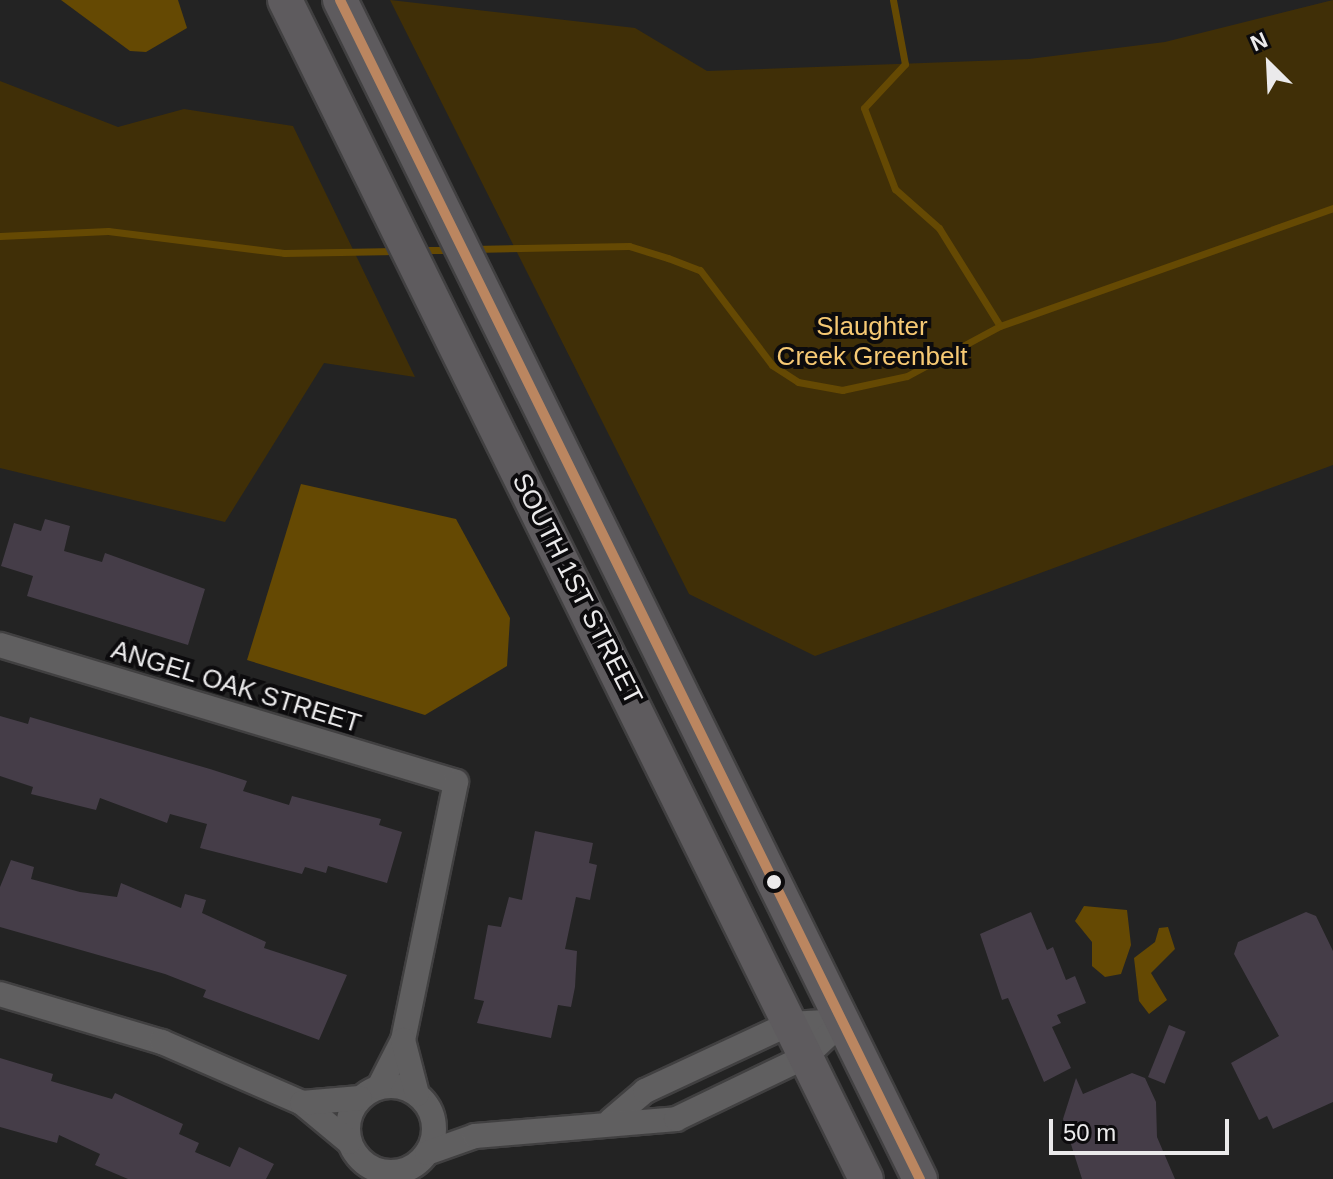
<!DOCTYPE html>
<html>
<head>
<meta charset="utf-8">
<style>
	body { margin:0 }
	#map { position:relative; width:1333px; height:1179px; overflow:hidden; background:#232323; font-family:Arial,sans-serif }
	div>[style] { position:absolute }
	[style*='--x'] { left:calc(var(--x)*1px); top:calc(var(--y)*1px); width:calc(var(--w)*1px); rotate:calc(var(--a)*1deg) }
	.green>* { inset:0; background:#402f07 }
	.water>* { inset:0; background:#654903 }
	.stream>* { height:7px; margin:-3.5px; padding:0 3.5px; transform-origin:3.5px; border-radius:3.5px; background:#654903 }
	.building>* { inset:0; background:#453d48; transform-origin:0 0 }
	.roads { filter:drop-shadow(2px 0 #414041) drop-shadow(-2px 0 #414041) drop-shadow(0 2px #414041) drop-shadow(0 -2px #414041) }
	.minor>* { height:24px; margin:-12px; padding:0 12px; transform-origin:12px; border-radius:12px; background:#605f60 }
	.minor>.ring { margin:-12px; padding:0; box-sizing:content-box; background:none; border:24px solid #605f60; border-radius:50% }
	.secondary>* { height:34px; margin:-17px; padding:0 17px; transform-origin:17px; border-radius:17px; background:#5e5b5e }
	.bus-1>* { height:10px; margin:-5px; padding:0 5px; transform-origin:5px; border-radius:5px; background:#bb8660 }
	.dots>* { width:22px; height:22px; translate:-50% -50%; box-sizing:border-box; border:4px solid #0c0b0d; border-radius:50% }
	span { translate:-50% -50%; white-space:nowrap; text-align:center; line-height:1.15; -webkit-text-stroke:8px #0c0b0d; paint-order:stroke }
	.park-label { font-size:26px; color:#f6c974 }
	.street-label { font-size:26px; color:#ebeaeb }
	.north { position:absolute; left:1229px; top:24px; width:80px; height:80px; -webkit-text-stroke:6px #0c0b0d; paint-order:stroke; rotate:336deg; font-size:22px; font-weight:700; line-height:32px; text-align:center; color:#ebeaeb }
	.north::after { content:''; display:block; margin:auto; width:28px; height:36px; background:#ebeaeb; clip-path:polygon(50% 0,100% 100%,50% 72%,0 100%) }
	.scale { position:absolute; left:1049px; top:1119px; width:180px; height:36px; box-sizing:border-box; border:4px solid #ebeaeb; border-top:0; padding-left:10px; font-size:24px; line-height:28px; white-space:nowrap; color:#ebeaeb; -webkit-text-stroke:6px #0c0b0d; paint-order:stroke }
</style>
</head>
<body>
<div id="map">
	<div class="green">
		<div style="clip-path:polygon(390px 0,635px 28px,707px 71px,1029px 59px,1165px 42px,1333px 0,1333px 465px,815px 656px,689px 594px)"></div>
		<div style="clip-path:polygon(0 81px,118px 127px,184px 109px,293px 126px,415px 377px,324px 363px,225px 522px,0 468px)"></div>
	</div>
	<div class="water">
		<div style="clip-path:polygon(61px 0,178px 0,187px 28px,146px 52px,130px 51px)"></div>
		<div style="clip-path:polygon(301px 484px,456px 519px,510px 618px,507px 666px,425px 715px,247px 660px)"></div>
		<div style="clip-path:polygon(1084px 906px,1127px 910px,1131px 945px,1121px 974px,1105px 977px,1092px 966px,1092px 942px,1075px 921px)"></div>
		<div style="clip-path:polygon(1168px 927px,1175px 949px,1151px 973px,1167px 1000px,1149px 1014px,1139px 1001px,1134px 958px,1155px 942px,1159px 928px)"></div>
	</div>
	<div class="stream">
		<div style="--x:893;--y:0;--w:65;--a:79.4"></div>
		<div style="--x:905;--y:64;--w:60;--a:133"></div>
		<div style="--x:864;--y:108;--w:87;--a:69.1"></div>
		<div style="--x:895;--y:189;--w:59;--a:41.6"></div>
		<div style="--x:939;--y:228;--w:115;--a:58.1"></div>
		<div style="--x:0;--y:236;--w:108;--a:-2.7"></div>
		<div style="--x:108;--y:231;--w:177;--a:7.1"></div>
		<div style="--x:284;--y:253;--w:112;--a:-1"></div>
		<div style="--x:473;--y:249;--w:156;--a:-1.1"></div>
		<div style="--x:629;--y:246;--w:41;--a:17.1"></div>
		<div style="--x:668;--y:258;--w:34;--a:21"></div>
		<div style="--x:700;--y:270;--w:119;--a:52.8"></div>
		<div style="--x:772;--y:365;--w:31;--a:33"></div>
		<div style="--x:798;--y:382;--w:45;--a:10.3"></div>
		<div style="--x:842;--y:390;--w:66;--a:-12.2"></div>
		<div style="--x:907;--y:376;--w:106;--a:-28.3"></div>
		<div style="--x:1000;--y:326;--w:353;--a:-19.5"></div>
		<div style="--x:421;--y:250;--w:31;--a:0"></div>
	</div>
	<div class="building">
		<div style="clip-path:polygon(45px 519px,70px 526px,64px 551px,102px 562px,105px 553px,205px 589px,188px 645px,27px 596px,33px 576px,1px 566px,14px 523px,41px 531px)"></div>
		<div style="clip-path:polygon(0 716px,28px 724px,30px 717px,210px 769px,247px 781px,243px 791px,289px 805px,292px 796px,381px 819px,379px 825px,402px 832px,387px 883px,328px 866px,326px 873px,305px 867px,302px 874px,200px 848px,207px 824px,170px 814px,167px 823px,100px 798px,96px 810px,31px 794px,33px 787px,0 776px)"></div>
		<div style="clip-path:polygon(535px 831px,593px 843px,589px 863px,597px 865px,590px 900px,576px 897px,565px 949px,577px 951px,575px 987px,571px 1007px,558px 1005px,551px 1038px,477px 1023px,484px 1001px,474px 999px,488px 925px,501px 927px,509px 897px,522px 900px)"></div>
		<div style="clip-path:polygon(11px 860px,34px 867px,31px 879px,80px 892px,117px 897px,121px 883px,181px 908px,185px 894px,206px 900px,202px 913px,266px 942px,264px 948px,347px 975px,319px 1040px,203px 997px,206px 990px,165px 974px,0 927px,0 887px)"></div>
		<div style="clip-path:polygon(1031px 912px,1047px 950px,1053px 947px,1066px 980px,1075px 976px,1086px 1003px,1057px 1015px,1061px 1023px,1052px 1027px,1071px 1068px,1044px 1082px,1008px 998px,1002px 1000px,980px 934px)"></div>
		<div style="clip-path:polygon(1306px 912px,1316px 916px,1333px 951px,1333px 1102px,1273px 1129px,1267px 1116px,1259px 1120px,1231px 1063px,1279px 1036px,1234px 954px,1238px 942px)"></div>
		<div style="left:1169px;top:1025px;width:18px;height:56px;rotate:22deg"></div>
		<div style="clip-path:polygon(0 1058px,53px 1074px,51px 1081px,112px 1099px,115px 1093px,183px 1124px,179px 1134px,199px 1143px,195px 1152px,230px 1167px,239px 1147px,274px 1164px,266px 1179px,128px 1179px,95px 1165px,100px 1154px,59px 1135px,57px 1143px,0 1127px)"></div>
		<div style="clip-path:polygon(1132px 1073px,1145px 1078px,1156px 1102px,1157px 1137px,1175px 1179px,1082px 1179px,1063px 1119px,1076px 1078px,1083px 1094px)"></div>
	</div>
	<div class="roads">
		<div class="minor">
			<div style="--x:0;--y:645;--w:476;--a:16.7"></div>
			<div style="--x:456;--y:782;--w:263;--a:101.6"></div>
			<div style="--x:0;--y:994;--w:169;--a:16.5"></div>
			<div style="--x:162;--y:1042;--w:153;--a:23.5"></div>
			<div class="ring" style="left:348px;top:1086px;width:62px;height:62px"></div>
			<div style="--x:379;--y:1087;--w:53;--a:-62.9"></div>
			<div style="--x:403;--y:1040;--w:56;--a:75.5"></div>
			<div style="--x:611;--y:1120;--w:45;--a:-40.5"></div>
			<div style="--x:645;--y:1091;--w:159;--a:-25"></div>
			<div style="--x:789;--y:1024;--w:54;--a:-3.2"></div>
			<div style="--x:349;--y:1142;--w:61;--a:-140.3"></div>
			<div style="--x:302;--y:1103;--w:58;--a:-4.9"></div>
			<div style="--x:427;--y:1153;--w:51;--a:-19.5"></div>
			<div style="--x:475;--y:1136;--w:202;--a:-4.8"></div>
			<div style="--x:676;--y:1119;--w:143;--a:-25.7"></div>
			<div style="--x:805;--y:1057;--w:52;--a:-43.5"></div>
		</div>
		<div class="secondary">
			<div style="--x:285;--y:0;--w:1314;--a:63.77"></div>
			<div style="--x:340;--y:0;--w:1314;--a:63.81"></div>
		</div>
	</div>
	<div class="bus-1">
		<div style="--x:340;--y:0;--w:1314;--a:63.81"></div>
	</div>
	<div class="dots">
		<div style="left:774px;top:882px;background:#ebeaeb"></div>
	</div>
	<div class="park-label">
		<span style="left:872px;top:342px">Slaughter<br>Creek Greenbelt</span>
	</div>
	<div class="street-label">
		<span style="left:577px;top:589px;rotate:63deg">SOUTH 1ST STREET</span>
		<span style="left:236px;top:687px;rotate:17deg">ANGEL OAK STREET</span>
	</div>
	<div class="north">N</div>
	<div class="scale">50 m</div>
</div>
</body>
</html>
